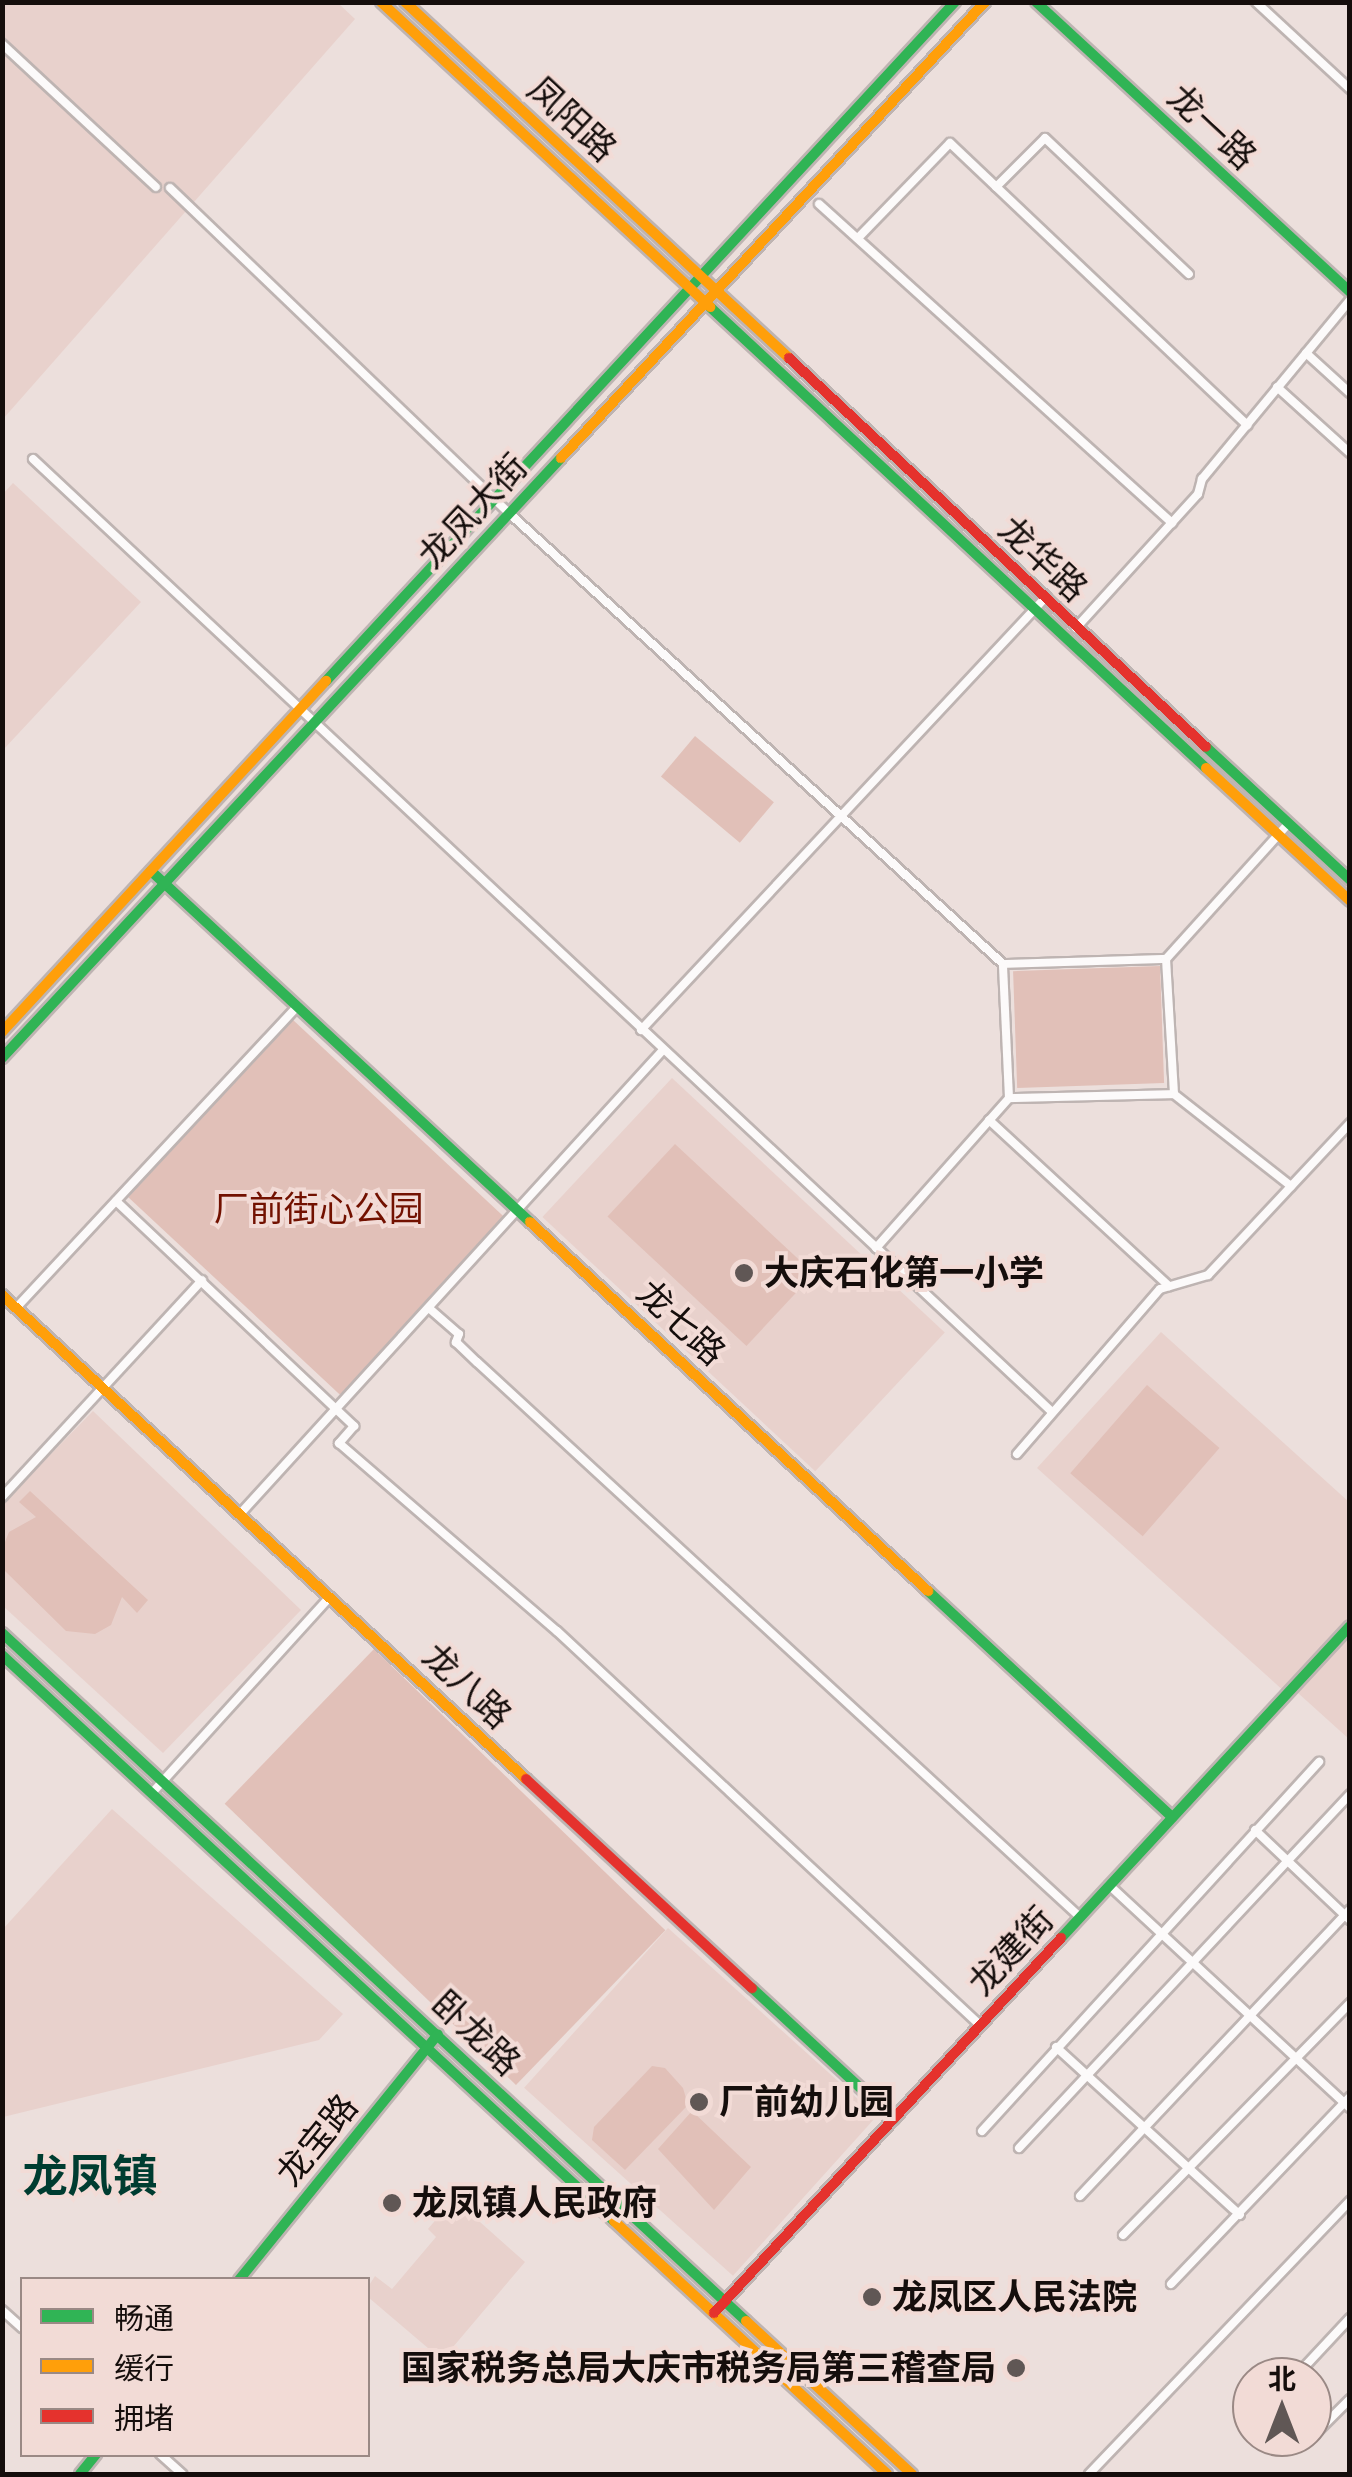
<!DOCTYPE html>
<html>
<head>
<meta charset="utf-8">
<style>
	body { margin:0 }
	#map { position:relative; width:1352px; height:2477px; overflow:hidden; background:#ecdfdc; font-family:Figtree,"Noto Sans SC",sans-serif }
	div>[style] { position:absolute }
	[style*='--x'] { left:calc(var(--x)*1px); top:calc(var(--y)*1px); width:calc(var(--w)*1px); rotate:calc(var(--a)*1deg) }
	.built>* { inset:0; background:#e8d1cc; transform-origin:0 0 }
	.green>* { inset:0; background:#e1c0b8; transform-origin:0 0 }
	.roads { filter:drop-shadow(2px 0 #beb4b2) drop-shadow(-2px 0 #beb4b2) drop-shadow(0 2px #beb4b2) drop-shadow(0 -2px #beb4b2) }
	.street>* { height:8px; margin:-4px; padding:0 4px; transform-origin:4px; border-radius:4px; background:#fcfafa }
	.fast>* { height:10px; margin:-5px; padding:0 5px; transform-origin:5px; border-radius:5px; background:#30b455 }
	.slow>* { height:10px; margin:-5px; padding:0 5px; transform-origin:5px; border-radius:5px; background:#ff9f0a }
	.jam>* { height:10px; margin:-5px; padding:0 5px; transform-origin:5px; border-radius:5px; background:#e5322d }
	.dots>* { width:28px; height:28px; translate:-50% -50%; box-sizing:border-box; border:5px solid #f2dbd6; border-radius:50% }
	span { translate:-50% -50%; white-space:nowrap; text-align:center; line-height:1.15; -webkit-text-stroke:8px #f2dbd6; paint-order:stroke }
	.street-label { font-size:35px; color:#150e0c }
	.park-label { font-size:35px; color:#721100 }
	.poi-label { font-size:35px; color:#150e0c; font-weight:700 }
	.left { translate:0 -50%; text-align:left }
	.right { translate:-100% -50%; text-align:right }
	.district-label { font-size:45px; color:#003c30; font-weight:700 }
	.frame { position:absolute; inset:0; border:5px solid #150e0c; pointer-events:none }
	.legend { position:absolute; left:20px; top:2277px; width:350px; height:180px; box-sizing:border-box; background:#f2dbd6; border:2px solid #9a8985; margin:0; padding:12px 18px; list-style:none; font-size:30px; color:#150e0c }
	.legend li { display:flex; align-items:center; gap:20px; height:50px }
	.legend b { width:50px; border:2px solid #9a8985 }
	.north { position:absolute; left:1232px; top:2357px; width:100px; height:100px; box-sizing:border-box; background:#f2dbd6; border:2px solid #9a8985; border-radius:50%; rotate:0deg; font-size:28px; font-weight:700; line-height:40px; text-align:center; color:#150e0c }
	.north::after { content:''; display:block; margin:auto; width:35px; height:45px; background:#605755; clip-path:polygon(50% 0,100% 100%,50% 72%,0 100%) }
</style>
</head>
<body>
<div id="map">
	<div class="built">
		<div style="clip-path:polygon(3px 3px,338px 3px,355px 19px,3px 419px)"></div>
		<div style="clip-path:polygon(13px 483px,141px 602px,3px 750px,2px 495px)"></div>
		<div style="left:672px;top:1078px;width:373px;height:190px;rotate:43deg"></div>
		<div style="clip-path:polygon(1161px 1332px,1349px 1502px,1349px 1623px,1286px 1693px,1037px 1468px)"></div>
		<div style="clip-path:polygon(93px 1411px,301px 1610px,163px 1753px,3px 1606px,2px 1504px)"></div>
		<div style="clip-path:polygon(1349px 1637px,1349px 1739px,1298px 1693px)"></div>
		<div style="clip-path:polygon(112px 1809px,343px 2014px,319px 2040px,3px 2117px,3px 1929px)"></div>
		<div style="left:668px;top:1928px;width:281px;height:215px;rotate:42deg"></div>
		<div style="clip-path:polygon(462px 2206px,525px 2262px,442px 2360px,368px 2297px,368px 2287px,375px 2276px,392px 2289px,436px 2237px,428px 2229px,444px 2210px,451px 2216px)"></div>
	</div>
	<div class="green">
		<div style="left:695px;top:736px;width:103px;height:53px;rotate:40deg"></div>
		<div style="left:1160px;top:966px;width:117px;height:147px;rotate:88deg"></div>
		<div style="left:292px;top:1019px;width:292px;height:242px;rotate:43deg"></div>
		<div style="left:675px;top:1144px;width:190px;height:99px;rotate:43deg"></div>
		<div style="left:1147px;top:1385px;width:96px;height:117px;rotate:41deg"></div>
		<div style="clip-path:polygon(30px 1491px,148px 1600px,137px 1613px,122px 1597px,111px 1625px,95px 1634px,66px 1631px,5px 1571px,3px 1547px,9px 1532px,36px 1517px,19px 1502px)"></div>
		<div style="left:374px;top:1649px;width:405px;height:215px;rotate:44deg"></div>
		<div style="clip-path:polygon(652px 2066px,665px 2068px,683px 2088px,688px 2105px,625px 2170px,592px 2140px,594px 2127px)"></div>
		<div style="clip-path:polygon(692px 2111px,751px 2167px,714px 2210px,658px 2149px)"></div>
	</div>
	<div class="roads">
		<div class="street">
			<div style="--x:1256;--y:2;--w:128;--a:42.8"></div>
			<div style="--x:2;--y:44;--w:210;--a:42.9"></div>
			<div style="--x:996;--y:187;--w:69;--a:-45"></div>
			<div style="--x:1045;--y:138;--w:198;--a:43.4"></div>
			<div style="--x:170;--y:188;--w:470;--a:43.8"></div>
			<div style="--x:509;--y:513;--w:669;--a:42.39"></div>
			<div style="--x:1003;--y:964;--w:163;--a:-1.8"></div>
			<div style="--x:1166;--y:959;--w:135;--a:86.6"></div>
			<div style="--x:1174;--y:1094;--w:165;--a:178.6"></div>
			<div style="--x:1009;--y:1098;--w:134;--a:-92.6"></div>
			<div style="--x:819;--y:204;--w:476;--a:42.1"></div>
			<div style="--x:858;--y:238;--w:132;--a:-45.9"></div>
			<div style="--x:950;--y:143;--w:410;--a:43.5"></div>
			<div style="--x:1306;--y:353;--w:59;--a:42.3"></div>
			<div style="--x:1277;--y:387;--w:98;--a:42.1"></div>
			<div style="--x:33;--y:459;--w:1395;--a:43.08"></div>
			<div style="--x:1076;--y:628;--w:181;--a:-47.7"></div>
			<div style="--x:1198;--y:494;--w:16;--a:-75"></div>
			<div style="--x:1202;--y:479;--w:232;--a:-50.4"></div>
			<div style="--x:1166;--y:959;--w:182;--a:-47.9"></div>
			<div style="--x:641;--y:1030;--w:590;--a:-46.92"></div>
			<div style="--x:1174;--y:1094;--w:149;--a:38.2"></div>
			<div style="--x:989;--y:1120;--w:245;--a:42.7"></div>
			<div style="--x:116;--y:1201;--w:328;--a:43.4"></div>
			<div style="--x:354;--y:1426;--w:23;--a:131"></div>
			<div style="--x:339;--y:1443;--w:288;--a:40.8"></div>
			<div style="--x:557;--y:1631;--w:578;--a:42.97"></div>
			<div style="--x:876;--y:1248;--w:200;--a:-48.4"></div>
			<div style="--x:16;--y:1308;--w:413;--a:-47"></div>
			<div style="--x:430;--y:1309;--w:38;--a:41"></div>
			<div style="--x:459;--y:1334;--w:9;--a:111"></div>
			<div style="--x:456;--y:1342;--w:29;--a:44"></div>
			<div style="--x:477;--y:1362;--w:820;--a:42.63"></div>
			<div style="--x:1017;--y:1454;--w:218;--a:-49.1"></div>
			<div style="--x:1160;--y:1289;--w:50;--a:-16.3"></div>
			<div style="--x:1208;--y:1275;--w:208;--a:-46.9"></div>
			<div style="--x:2;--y:1497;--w:295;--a:-47.3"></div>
			<div style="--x:240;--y:1514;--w:628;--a:-47.65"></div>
			<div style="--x:152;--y:1793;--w:265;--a:-47.8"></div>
			<div style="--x:1255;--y:1830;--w:131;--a:43.5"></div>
			<div style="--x:1109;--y:1885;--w:328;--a:42.8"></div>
			<div style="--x:1056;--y:2047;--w:249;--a:42.4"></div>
			<div style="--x:982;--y:2131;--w:500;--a:-47.6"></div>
			<div style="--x:1019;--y:2148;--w:485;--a:-46.9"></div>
			<div style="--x:1080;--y:2196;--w:394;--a:-46.7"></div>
			<div style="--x:1123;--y:2235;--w:325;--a:-45.6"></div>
			<div style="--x:1171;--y:2284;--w:259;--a:-46.3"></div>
			<div style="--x:2;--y:2310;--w:27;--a:42"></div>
			<div style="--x:1295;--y:2377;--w:81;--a:-47"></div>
			<div style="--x:1313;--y:2436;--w:52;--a:-45"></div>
			<div style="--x:160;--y:2454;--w:30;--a:42"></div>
			<div style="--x:1089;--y:2474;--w:378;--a:-46.3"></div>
		</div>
		<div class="fast">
			<div style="--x:1036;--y:2;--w:427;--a:42.7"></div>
			<div style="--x:710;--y:307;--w:677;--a:42.91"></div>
			<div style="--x:326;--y:681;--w:926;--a:-47.19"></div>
			<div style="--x:1206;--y:747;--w:196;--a:42.7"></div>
			<div style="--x:151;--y:871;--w:517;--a:42.8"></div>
			<div style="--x:2;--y:1058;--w:820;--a:-47.03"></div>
			<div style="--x:928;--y:1591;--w:333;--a:42.8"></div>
			<div style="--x:2;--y:1633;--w:1013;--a:42.76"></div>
			<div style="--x:2;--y:1655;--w:834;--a:42.76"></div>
			<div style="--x:1061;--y:1938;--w:425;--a:-47.2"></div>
			<div style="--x:752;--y:1988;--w:193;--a:42.7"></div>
			<div style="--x:239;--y:2280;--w:316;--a:-51"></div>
			<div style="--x:80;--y:2474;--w:26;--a:-51"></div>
		</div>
		<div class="slow">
			<div style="--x:381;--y:2;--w:449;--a:42.8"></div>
			<div style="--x:405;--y:2;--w:524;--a:42.83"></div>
			<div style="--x:561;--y:458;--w:623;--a:-47.08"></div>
			<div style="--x:1206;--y:768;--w:196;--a:42.7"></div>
			<div style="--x:2;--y:1032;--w:478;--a:-47.3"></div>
			<div style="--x:530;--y:1222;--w:543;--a:42.83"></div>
			<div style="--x:2;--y:1295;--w:713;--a:42.73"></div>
			<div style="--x:614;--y:2221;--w:372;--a:42.8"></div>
			<div style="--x:746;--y:2321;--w:226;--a:42.7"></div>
		</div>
		<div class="jam">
			<div style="--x:789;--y:358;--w:570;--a:43.01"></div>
			<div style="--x:526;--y:1779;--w:308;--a:42.8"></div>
			<div style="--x:714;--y:2313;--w:511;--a:-47.22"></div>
		</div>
	</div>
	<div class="dots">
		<div style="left:744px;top:1273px;background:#605755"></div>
		<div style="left:699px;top:2102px;background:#605755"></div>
		<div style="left:392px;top:2203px;background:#605755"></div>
		<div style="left:872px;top:2297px;background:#605755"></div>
		<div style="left:1016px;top:2368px;background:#605755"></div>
	</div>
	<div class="street-label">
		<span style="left:572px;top:119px;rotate:43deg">凤阳路</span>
		<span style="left:1212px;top:127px;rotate:43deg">龙一路</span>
		<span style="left:473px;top:511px;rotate:-47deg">龙凤大街</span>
		<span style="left:1043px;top:559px;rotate:43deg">龙华路</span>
		<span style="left:681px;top:1323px;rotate:43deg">龙七路</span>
		<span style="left:467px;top:1686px;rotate:43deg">龙八路</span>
		<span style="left:1011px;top:1951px;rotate:-47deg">龙建街</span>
		<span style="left:476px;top:2033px;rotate:43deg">卧龙路</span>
		<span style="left:317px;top:2140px;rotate:-51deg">龙宝路</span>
	</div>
	<div class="park-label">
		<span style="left:319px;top:1209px">厂前街心公园</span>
	</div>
	<div class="poi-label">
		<span class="left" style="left:764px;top:1273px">大庆石化第一小学</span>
		<span class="left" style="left:719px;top:2102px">厂前幼儿园</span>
		<span class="left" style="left:412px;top:2203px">龙凤镇人民政府</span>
		<span class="left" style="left:892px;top:2297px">龙凤区人民法院</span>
		<span class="right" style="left:996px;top:2368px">国家税务总局大庆市税务局第三稽查局</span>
	</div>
	<div class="district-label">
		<span style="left:90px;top:2177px">龙凤镇</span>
	</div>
	<div class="frame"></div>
	<ul class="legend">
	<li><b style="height:12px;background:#30b455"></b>畅通</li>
	<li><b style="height:12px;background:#ff9f0a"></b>缓行</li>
	<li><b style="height:12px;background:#e5322d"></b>拥堵</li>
	</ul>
	<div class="north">北</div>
</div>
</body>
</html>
